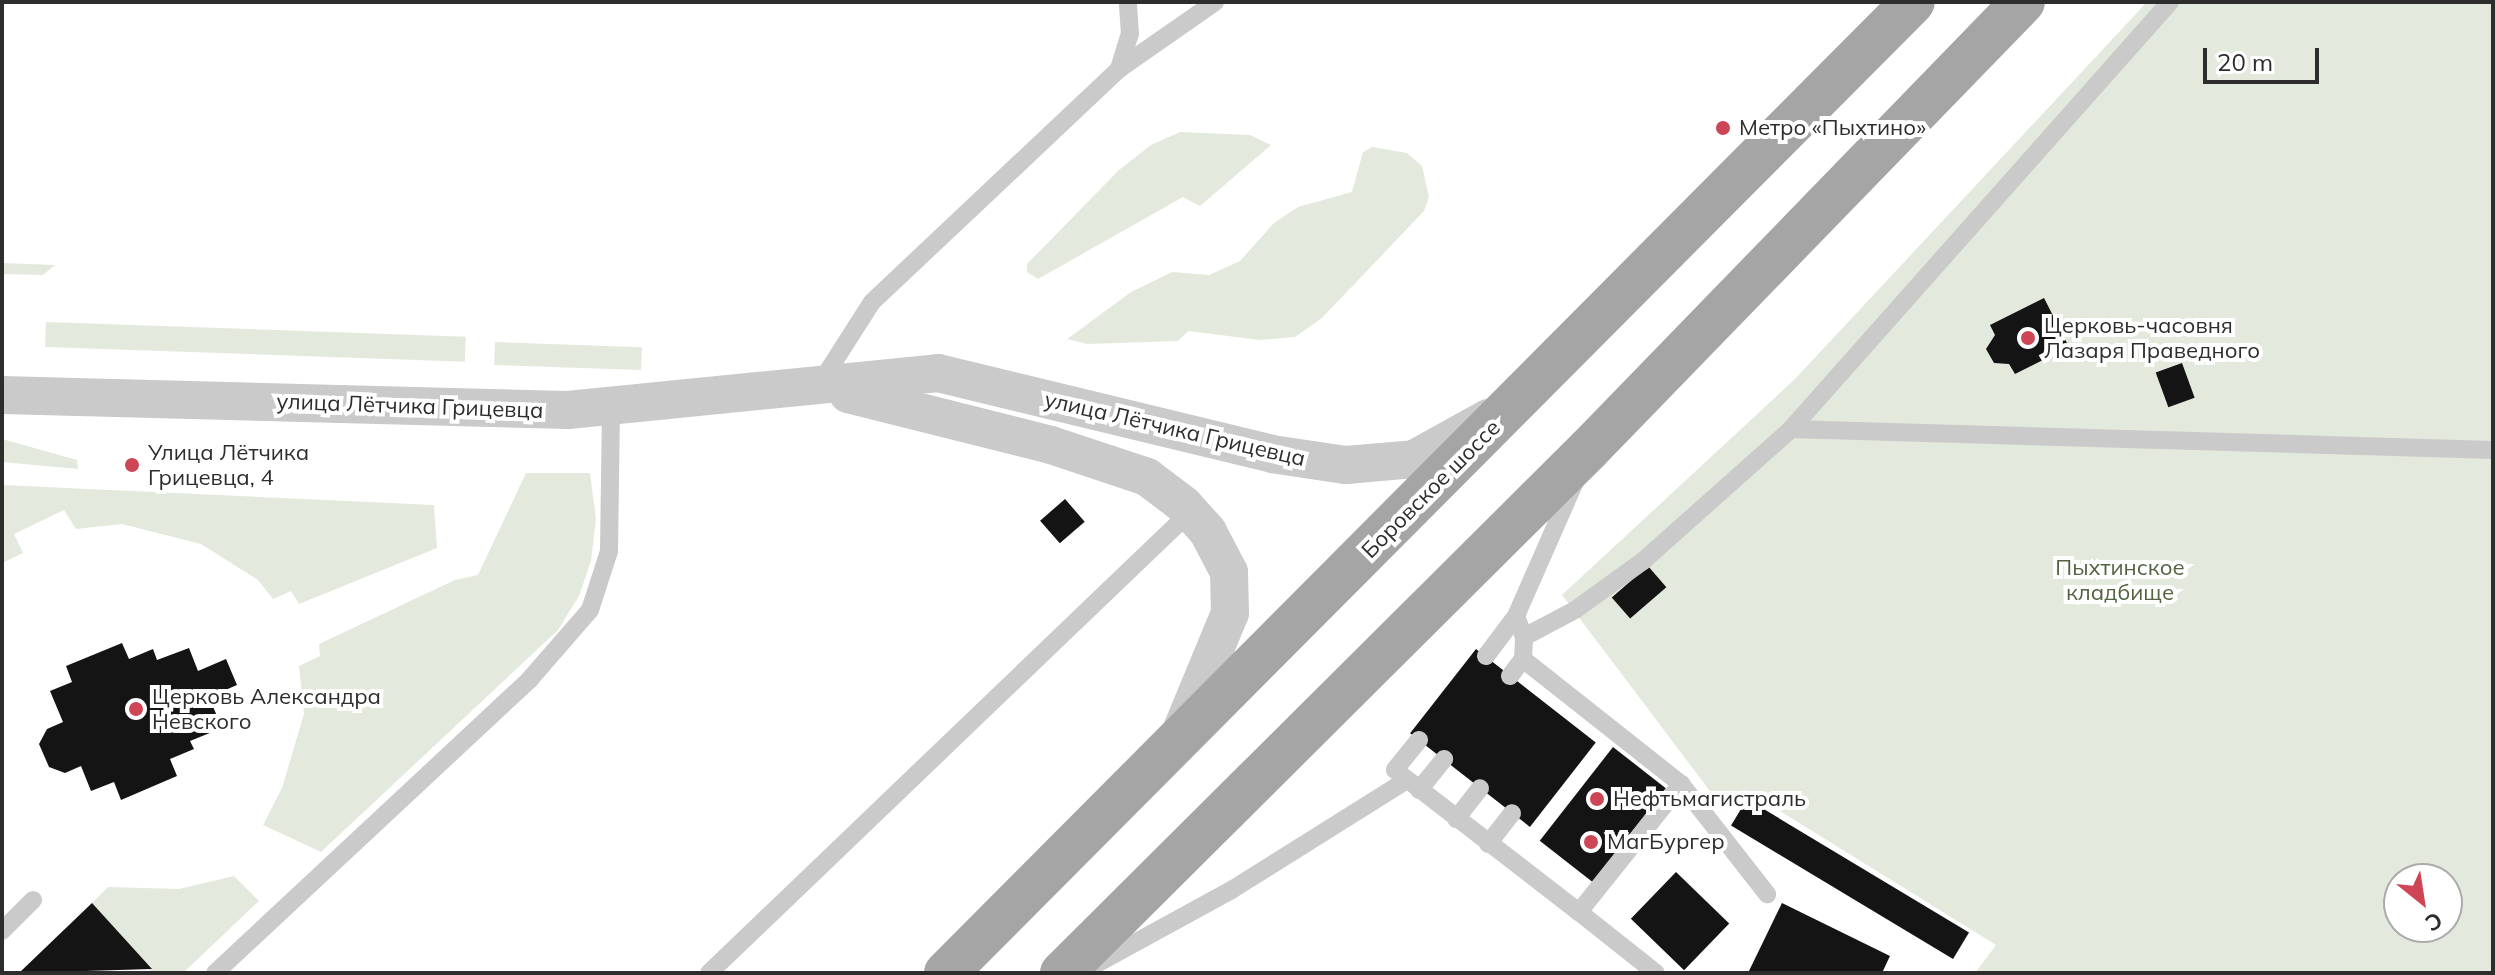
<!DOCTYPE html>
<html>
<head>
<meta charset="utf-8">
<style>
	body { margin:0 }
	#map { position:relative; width:2495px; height:975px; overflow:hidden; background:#fff; font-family:Mulish,sans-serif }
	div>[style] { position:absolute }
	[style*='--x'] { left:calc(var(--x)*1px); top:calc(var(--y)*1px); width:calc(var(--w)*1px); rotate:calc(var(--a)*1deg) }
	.green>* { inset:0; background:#e4e9dd; transform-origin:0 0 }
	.building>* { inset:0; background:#141414; transform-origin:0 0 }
	.lane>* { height:18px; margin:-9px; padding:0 9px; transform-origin:9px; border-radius:9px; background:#cacaca }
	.street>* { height:38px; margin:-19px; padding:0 19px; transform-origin:19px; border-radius:19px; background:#cacaca }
	.primary>* { height:44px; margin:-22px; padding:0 22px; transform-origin:22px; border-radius:22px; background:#a5a5a5 }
	.dots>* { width:22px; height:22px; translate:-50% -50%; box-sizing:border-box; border:4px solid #fff; border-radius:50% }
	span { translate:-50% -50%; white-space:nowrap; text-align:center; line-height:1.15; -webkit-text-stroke:8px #fff; paint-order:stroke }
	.poi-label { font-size:22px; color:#2d2d2d }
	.left { translate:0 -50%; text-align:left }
	.street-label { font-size:22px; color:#2d2d2d }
	.park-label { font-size:22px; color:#526340 }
	.frame { position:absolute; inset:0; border:4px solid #2d2d2d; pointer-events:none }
	.north { position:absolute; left:2383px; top:863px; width:80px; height:80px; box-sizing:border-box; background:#fff; border:2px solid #ababab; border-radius:50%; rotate:150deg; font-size:22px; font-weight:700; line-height:32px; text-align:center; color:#2d2d2d }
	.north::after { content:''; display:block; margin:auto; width:28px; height:36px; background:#ce4556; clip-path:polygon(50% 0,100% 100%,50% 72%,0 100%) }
	.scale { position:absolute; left:2203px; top:48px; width:116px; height:36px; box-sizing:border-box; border:4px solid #2d2d2d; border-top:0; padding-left:10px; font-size:24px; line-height:28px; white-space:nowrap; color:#2d2d2d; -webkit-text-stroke:6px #fff; paint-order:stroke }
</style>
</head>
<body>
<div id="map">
	<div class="green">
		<div style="clip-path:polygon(evenodd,2147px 2px,2493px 2px,2493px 973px,1975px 973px,1996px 945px,1746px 790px,1725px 811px,1562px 595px,1794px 380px,2147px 2px,2399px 879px,2447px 879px,2447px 927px,2399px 927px,2399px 879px)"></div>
		<div style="clip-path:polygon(1180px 132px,1250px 135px,1271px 145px,1200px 206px,1183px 197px,1038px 279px,1027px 272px,1027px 264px,1119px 170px,1151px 145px)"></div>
		<div style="clip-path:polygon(1372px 147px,1407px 153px,1422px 166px,1429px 197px,1424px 211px,1322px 318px,1295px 337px,1260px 340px,1188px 331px,1178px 341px,1087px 344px,1067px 339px,1131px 292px,1172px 272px,1209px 275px,1240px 261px,1274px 223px,1298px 207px,1352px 192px,1363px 152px)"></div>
		<div style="clip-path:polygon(2px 263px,55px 265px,43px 275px,2px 274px)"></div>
		<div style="left:46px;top:322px;width:420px;height:25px;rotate:2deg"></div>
		<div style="left:495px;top:342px;width:147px;height:23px;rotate:2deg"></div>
		<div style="clip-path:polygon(2px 439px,77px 460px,78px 469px,2px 462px)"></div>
		<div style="clip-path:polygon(526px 473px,590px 473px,596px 519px,591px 561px,579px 596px,558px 630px,321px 852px,263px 825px,282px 788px,304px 714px,299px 666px,320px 656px,319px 644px,455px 580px,478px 575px)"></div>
		<div style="clip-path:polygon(2px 485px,434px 505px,437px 548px,299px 604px,291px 591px,273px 599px,258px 580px,201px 544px,122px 524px,76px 529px,64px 510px,14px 534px,23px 553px,2px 563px)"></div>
		<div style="clip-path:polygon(234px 876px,259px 901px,183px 973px,147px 973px,151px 969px,92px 903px,108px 887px,179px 889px)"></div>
	</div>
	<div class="building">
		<div style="clip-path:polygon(2044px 298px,2069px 347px,2015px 374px,2009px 364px,1994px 363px,1986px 349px,1995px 335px,1990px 325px)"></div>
		<div style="left:2182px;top:363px;width:37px;height:28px;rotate:70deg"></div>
		<div style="left:1065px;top:499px;width:30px;height:33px;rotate:49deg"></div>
		<div style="left:1648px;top:566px;width:28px;height:48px;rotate:49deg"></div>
		<div style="clip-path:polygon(122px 643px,129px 659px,153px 649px,157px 660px,189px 648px,198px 671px,226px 659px,237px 685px,209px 697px,222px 728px,190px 741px,194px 749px,170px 759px,177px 776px,121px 800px,114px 782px,91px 791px,81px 766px,65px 773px,49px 767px,39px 744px,47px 729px,63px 722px,50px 691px,72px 682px,66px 666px)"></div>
		<div style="left:1476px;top:649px;width:152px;height:107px;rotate:38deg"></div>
		<div style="left:1613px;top:747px;width:67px;height:119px;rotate:38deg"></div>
		<div style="left:1747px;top:799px;width:259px;height:31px;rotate:31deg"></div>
		<div style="left:1676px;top:872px;width:74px;height:65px;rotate:44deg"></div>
		<div style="clip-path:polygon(92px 903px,152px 969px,19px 973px)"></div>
		<div style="clip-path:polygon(1782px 903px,1890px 956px,1882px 973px,1748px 973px)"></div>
	</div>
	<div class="lane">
		<div style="--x:1119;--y:69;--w:37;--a:-73"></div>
		<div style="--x:1130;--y:34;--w:32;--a:-94"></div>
		<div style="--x:819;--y:385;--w:98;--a:-57.4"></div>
		<div style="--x:872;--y:302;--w:340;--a:-43.3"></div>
		<div style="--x:1119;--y:69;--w:117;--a:-34.9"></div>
		<div style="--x:1791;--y:429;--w:702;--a:1.71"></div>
		<div style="--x:1524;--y:637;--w:58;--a:-27.9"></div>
		<div style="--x:1575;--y:610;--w:84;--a:-35.8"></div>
		<div style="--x:1643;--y:561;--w:198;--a:-41.7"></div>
		<div style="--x:1791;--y:429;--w:571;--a:-48.41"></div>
		<div style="--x:1486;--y:656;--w:50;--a:-53.1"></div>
		<div style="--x:1510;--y:676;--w:21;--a:-53"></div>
		<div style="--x:1523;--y:659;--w:22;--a:-87"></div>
		<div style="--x:1524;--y:637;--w:22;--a:-111"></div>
		<div style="--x:1516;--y:616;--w:144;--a:-66.3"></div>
		<div style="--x:1419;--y:740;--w:38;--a:129"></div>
		<div style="--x:1395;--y:770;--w:232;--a:37.7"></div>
		<div style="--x:1579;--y:912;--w:164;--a:-51.4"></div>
		<div style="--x:1681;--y:784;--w:201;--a:-141.7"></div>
		<div style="--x:1681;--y:784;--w:140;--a:52"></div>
		<div style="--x:1419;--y:790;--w:40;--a:-51"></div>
		<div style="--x:1456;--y:819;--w:39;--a:-52"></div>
		<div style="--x:1488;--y:844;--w:39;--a:-52"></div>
		<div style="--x:1579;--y:912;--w:98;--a:38.4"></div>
		<div style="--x:2;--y:931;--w:44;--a:-45"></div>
		<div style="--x:1089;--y:968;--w:164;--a:-28.7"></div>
		<div style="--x:1233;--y:889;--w:205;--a:-32.1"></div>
		<div style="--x:215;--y:973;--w:431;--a:-43"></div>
		<div style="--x:530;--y:679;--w:91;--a:-49"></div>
		<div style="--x:590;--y:610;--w:62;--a:-72.1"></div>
		<div style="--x:609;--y:551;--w:143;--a:-89.2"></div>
		<div style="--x:709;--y:973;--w:666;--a:-43.78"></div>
	</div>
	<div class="street">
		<div style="--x:848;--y:394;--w:209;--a:14.1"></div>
		<div style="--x:1051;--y:445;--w:101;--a:18.4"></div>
		<div style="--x:1147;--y:477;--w:46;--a:37.1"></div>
		<div style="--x:1184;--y:505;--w:36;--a:48"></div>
		<div style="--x:1208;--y:532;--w:45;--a:62.3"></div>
		<div style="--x:1229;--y:572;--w:41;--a:88.6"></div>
		<div style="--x:1230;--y:613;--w:131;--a:112.5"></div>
		<div style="--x:2;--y:395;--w:566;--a:1.52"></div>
		<div style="--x:568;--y:410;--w:372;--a:-5.7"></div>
		<div style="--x:938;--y:373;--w:344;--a:13.6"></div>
		<div style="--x:1272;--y:454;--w:75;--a:8.5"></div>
		<div style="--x:1346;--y:465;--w:68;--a:-5"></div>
		<div style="--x:1414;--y:459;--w:85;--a:-29"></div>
	</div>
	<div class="primary">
		<div style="--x:946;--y:973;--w:1370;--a:-45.12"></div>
		<div style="--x:1062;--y:973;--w:743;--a:-44.84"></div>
		<div style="--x:1589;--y:449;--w:623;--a:-45.85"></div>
	</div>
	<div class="dots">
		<div style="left:1723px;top:128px;background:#ce4556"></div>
		<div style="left:2028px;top:338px;background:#ce4556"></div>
		<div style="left:132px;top:465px;background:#ce4556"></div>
		<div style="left:136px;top:709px;background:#ce4556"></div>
		<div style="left:1597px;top:799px;background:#ce4556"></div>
		<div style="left:1591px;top:842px;background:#ce4556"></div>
	</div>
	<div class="poi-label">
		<span class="left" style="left:1739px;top:128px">Метро «Пыхтино»</span>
		<span class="left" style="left:2044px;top:338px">Церковь-часовня<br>Лазаря Праведного</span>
		<span class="left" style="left:148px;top:465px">Улица Лётчика<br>Грицевца, 4</span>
		<span class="left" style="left:152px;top:709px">Церковь Александра<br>Невского</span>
		<span class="left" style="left:1613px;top:799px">Нефтьмагистраль</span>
		<span class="left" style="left:1607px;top:842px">МагБургер</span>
	</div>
	<div class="street-label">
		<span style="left:410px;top:406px;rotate:2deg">улица Лётчика Грицевца</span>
		<span style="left:1175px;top:429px;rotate:13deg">улица Лётчика Грицевца</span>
		<span style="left:1431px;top:489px;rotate:-45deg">Боровское шоссе</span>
	</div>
	<div class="park-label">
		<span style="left:2120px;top:580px">Пыхтинское<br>кладбище</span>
	</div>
	<div class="frame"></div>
	<div class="north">С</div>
	<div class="scale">20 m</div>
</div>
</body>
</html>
